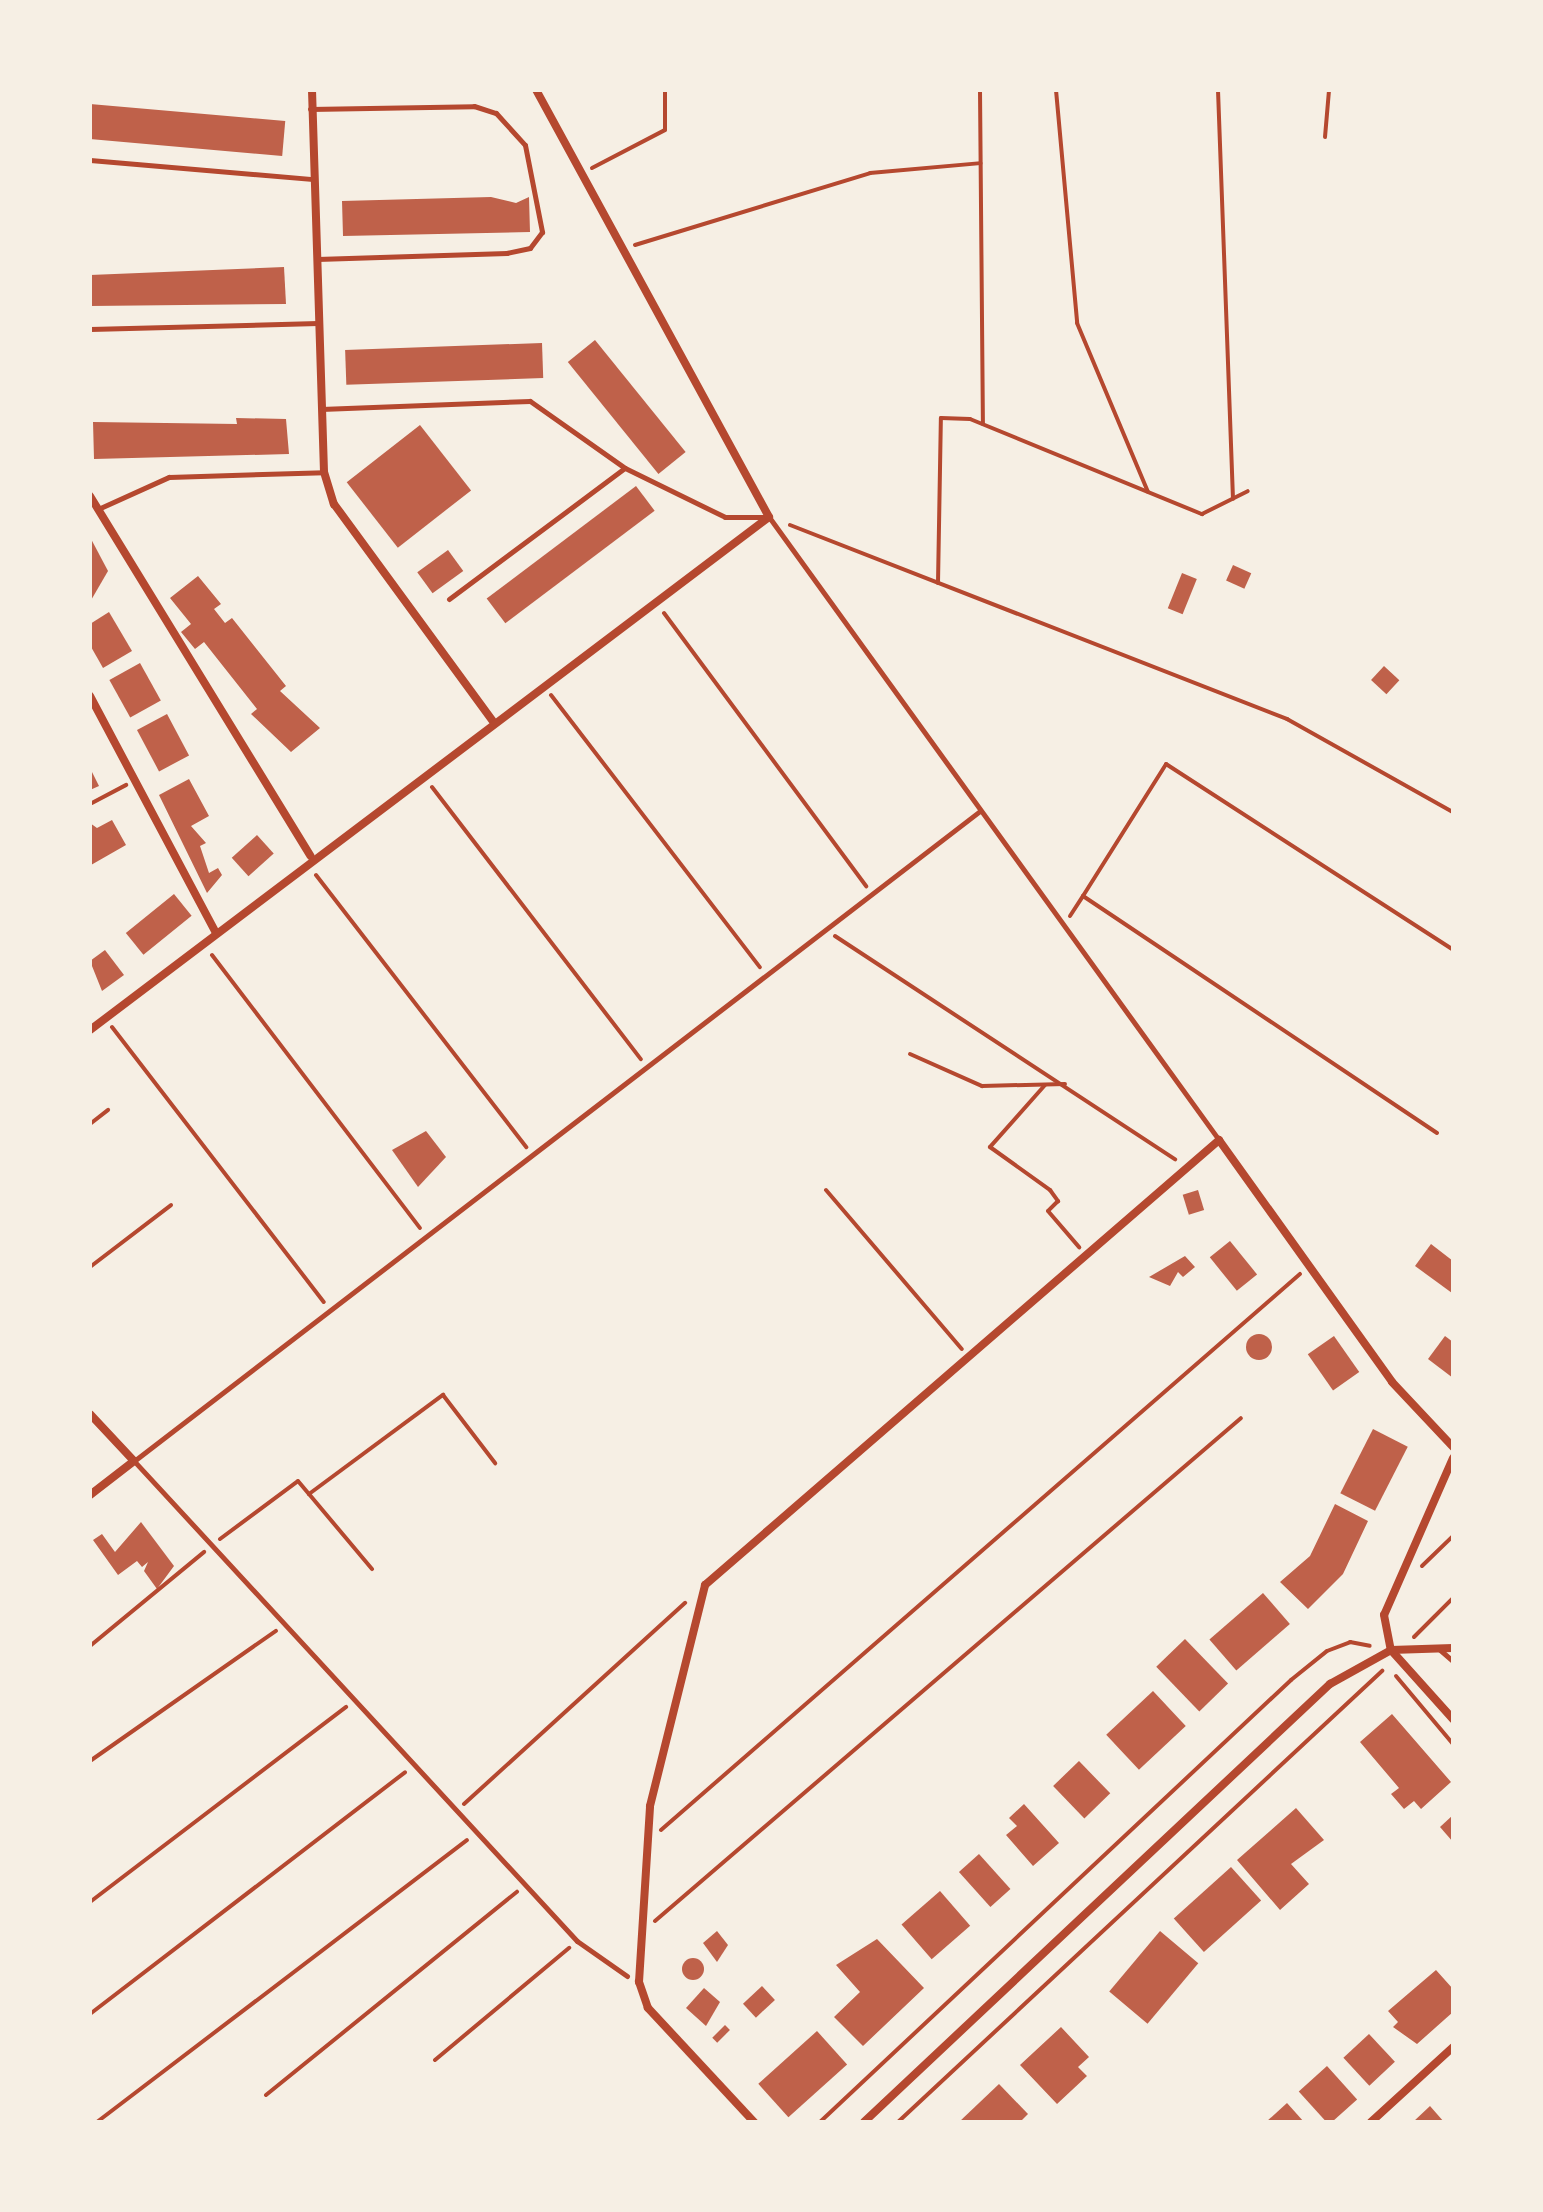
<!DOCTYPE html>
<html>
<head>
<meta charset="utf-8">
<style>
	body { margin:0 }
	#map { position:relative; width:1543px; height:2212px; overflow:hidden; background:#f6efe4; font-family:"Fira Sans Condensed",sans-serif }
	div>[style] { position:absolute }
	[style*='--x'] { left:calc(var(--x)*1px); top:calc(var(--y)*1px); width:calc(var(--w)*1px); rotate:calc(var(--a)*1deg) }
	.building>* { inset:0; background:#bf614a; transform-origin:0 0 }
	.round { border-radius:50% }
	.path>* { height:4px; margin:-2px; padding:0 2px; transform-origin:2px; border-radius:2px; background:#b5482f }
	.service>* { height:5px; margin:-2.5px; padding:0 2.5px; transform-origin:2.5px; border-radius:2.5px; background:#b5482f }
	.minor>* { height:8px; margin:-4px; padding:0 4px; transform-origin:4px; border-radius:4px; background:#b5482f }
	span { translate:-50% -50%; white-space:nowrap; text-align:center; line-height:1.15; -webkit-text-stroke:6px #f6efe4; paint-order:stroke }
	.frame { position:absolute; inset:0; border:92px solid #f6efe4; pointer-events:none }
</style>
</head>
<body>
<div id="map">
	<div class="building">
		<div style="left:90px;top:104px;width:196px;height:35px;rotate:5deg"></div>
		<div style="clip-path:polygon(491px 197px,516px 203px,529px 197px,530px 232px,343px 236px,342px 201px)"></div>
		<div style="clip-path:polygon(284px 267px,286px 304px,90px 306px,90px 275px)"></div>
		<div style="left:595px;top:340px;width:144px;height:35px;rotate:51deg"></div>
		<div style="left:542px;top:343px;width:35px;height:197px;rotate:88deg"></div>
		<div style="clip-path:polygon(236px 418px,286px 419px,289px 454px,94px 459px,93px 422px,237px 424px)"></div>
		<div style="left:420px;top:425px;width:83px;height:93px;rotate:52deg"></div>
		<div style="left:636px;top:486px;width:31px;height:187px;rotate:53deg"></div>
		<div style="clip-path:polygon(90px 537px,108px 571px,90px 602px)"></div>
		<div style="left:448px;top:550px;width:26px;height:38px;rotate:54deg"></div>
		<div style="left:1233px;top:565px;width:20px;height:17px;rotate:24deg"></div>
		<div style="left:1182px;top:573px;width:16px;height:38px;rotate:22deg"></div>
		<div style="clip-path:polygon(198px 576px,221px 604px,214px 609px,225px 623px,232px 618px,286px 686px,280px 691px,320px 728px,291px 752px,251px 714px,257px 709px,204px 642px,195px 649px,181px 632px,191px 624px,170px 598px)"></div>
		<div style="clip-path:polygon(109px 612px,132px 651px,103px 668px,90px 645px,90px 624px)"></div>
		<div style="left:140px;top:663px;width:43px;height:35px;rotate:61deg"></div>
		<div style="left:1384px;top:666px;width:21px;height:19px;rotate:43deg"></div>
		<div style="left:167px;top:714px;width:47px;height:34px;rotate:62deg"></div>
		<div style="clip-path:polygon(90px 768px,99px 786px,90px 790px)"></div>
		<div style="clip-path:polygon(189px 779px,209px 816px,191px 826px,206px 843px,200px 846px,209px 873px,218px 868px,222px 875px,207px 893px,159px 795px)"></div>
		<div style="clip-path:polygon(112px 820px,126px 845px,91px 865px,90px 823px,97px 828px)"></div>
		<div style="left:257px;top:835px;width:25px;height:34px;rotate:48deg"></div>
		<div style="left:174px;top:894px;width:28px;height:62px;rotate:51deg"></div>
		<div style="clip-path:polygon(105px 950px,124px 975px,102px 991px,90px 961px)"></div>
		<div style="clip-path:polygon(426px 1131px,446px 1157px,418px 1187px,392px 1150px)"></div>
		<div style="left:1198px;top:1190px;width:21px;height:16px;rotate:73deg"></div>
		<div style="left:1230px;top:1241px;width:43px;height:26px;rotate:51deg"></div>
		<div style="clip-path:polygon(1431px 1244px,1453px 1261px,1452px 1293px,1415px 1266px)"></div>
		<div style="clip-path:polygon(1185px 1256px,1195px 1267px,1183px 1277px,1178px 1272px,1170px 1286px,1149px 1277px)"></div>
		<div class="round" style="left:1246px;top:1334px;width:26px;height:26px"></div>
		<div style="left:1334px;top:1336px;width:44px;height:32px;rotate:55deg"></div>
		<div style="clip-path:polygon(1445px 1336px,1453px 1342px,1453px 1378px,1428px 1359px)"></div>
		<div style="left:1373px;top:1429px;width:39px;height:72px;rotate:27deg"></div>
		<div style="clip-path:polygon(1335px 1504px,1368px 1521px,1343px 1574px,1308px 1609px,1280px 1582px,1310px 1556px)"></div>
		<div style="clip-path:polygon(141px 1522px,174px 1566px,157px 1589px,144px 1571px,148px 1562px,142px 1567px,137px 1561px,118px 1575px,93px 1540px,102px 1534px,115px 1552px)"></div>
		<div style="left:1263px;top:1593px;width:41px;height:71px;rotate:49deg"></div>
		<div style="left:1185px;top:1639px;width:62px;height:40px;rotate:46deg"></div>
		<div style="left:1153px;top:1691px;width:48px;height:64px;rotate:47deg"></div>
		<div style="clip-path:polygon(1392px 1714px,1451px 1782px,1421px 1809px,1414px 1801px,1404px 1809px,1391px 1794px,1399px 1788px,1360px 1742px)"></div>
		<div style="left:1079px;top:1761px;width:45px;height:36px;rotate:46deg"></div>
		<div style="clip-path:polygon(1024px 1804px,1059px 1843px,1033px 1866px,1006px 1835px,1017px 1826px,1009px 1818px)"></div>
		<div style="clip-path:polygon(1296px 1808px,1324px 1840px,1291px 1864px,1309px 1884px,1280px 1910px,1237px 1860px)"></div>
		<div style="clip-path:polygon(1453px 1815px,1453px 1842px,1440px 1827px)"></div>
		<div style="left:979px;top:1854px;width:47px;height:27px;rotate:48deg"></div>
		<div style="left:1231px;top:1867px;width:45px;height:77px;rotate:48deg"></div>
		<div style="left:940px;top:1891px;width:46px;height:51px;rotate:49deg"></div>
		<div style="clip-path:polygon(717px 1931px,728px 1945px,717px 1962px,703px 1943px)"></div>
		<div style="left:1160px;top:1931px;width:50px;height:79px;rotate:40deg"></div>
		<div style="clip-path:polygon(877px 1939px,924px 1988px,863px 2046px,834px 2017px,860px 1992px,836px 1965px)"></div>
		<div class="round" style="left:682px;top:1958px;width:22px;height:22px"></div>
		<div style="clip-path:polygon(1436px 1970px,1453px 1989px,1453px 2012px,1417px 2044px,1393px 2027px,1398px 2022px,1388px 2011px)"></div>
		<div style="left:762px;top:1986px;width:19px;height:26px;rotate:47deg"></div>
		<div style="clip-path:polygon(704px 1988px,720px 2002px,706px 2026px,686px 2008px)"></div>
		<div style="left:725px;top:2025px;width:7px;height:18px;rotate:45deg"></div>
		<div style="clip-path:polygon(1061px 2027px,1089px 2057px,1078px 2067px,1087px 2076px,1057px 2104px,1020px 2065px)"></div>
		<div style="left:817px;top:2031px;width:45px;height:79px;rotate:48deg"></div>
		<div style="left:1369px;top:2034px;width:38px;height:35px;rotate:47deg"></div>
		<div style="left:1327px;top:2066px;width:45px;height:38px;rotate:48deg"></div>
		<div style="clip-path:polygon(999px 2084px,1028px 2114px,1020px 2122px,959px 2122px)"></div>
		<div style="clip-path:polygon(1287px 2103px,1304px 2122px,1266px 2122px)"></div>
		<div style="clip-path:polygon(1430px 2106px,1444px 2122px,1413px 2122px)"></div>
	</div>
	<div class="path">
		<div style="--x:980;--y:90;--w:334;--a:89.5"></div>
		<div style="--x:1056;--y:90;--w:234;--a:84.8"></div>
		<div style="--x:1077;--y:323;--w:183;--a:67.2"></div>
		<div style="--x:1218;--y:90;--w:409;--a:87.9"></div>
		<div style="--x:1325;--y:137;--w:47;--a:-85.1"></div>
		<div style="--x:592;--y:168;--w:82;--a:-27.5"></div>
		<div style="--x:665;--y:130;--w:40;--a:-90"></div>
		<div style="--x:635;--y:245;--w:246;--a:-17"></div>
		<div style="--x:870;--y:173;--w:111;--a:-5.1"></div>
		<div style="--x:790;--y:525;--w:534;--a:21.32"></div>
		<div style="--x:1287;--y:719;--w:190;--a:29.3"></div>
		<div style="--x:938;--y:583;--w:165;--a:-89"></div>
		<div style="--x:941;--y:418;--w:29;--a:2"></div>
		<div style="--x:970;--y:419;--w:251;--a:22.3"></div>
		<div style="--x:1202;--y:514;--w:51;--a:-26.6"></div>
		<div style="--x:664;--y:613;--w:340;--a:53.5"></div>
		<div style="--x:551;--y:695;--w:343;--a:52.5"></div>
		<div style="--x:432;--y:787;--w:343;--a:52.5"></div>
		<div style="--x:90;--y:804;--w:41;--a:-27.8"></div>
		<div style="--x:316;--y:875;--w:344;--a:52.3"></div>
		<div style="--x:1083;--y:896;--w:156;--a:-57.8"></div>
		<div style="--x:1166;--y:764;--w:342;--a:32.9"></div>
		<div style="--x:1070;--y:916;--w:24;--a:-57"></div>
		<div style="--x:1083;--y:896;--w:426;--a:33.8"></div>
		<div style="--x:835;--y:936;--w:407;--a:33.3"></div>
		<div style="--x:212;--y:955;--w:343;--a:52.7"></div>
		<div style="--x:112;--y:1027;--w:347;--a:52.4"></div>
		<div style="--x:910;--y:1054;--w:79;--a:24"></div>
		<div style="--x:982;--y:1086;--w:83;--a:-1.4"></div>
		<div style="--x:1045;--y:1085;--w:83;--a:131.6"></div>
		<div style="--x:990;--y:1147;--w:74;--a:35.6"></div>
		<div style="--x:1050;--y:1190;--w:14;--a:54"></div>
		<div style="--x:1058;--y:1201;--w:14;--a:135"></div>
		<div style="--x:1048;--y:1211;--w:48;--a:49.3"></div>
		<div style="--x:90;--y:1124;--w:23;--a:-38"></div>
		<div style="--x:826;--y:1190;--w:209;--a:49.5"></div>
		<div style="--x:90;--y:1267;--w:102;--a:-37.4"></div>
		<div style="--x:309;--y:1494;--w:98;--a:50"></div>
		<div style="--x:220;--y:1539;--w:97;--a:-36.6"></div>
		<div style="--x:298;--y:1481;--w:17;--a:50"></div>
		<div style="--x:309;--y:1494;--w:167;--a:-36.5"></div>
		<div style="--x:443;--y:1395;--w:86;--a:52.6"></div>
		<div style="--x:1422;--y:1566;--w:43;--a:-44.1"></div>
		<div style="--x:1414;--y:1637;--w:55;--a:-45"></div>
		<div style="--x:90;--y:1646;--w:148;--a:-39.5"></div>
		<div style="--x:1396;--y:1676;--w:89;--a:50"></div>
		<div style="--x:90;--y:1761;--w:227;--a:-35"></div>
		<div style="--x:464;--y:1804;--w:299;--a:-42.3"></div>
		<div style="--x:661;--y:1830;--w:847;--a:-41.03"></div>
		<div style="--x:90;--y:1902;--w:322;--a:-37.3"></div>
		<div style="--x:655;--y:1921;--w:772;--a:-40.64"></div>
		<div style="--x:90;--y:2014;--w:397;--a:-37.5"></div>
		<div style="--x:435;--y:2060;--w:175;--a:-39.9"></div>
		<div style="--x:266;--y:2095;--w:323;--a:-39"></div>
		<div style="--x:97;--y:2122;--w:465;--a:-37.3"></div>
		<div style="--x:820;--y:2122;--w:646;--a:-43.18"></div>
		<div style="--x:1291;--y:1680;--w:46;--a:-38.9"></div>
		<div style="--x:1327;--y:1651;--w:25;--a:-21"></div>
		<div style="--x:1350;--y:1642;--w:20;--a:11"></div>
		<div style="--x:898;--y:2122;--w:662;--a:-42.98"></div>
	</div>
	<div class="service">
		<div style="--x:310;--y:109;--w:164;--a:-1"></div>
		<div style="--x:474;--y:106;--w:23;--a:18"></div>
		<div style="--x:496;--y:113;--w:43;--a:47.8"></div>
		<div style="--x:525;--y:145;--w:89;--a:78.9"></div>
		<div style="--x:542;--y:232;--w:20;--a:127"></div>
		<div style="--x:530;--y:248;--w:24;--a:168"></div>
		<div style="--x:507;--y:253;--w:190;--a:178.2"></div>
		<div style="--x:90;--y:160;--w:224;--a:4.9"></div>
		<div style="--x:90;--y:329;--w:228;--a:-1.5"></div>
		<div style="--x:321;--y:409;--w:209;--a:-2.2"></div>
		<div style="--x:530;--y:401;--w:116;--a:35.2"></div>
		<div style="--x:625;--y:468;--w:111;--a:26.1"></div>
		<div style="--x:725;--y:517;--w:44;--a:0"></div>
		<div style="--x:769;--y:517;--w:769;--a:54.16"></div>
		<div style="--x:98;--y:509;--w:78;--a:-24.3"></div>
		<div style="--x:169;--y:477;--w:155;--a:-1.8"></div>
		<div style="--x:449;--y:599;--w:219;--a:-36.7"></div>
		<div style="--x:1439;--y:1649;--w:18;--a:41"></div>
		<div style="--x:627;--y:1976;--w:61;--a:-145"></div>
		<div style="--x:577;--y:1941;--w:653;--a:-132.7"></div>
		<div style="--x:134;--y:1461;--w:1067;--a:-37.54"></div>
	</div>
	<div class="minor">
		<div style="--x:312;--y:90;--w:382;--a:88.2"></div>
		<div style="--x:324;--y:472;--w:34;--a:73"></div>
		<div style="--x:334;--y:504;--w:268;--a:53.8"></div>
		<div style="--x:90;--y:496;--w:422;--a:58.5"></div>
		<div style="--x:90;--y:696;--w:268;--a:62"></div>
		<div style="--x:90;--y:1030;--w:851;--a:-37.07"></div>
		<div style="--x:769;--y:517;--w:486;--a:-118.6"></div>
		<div style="--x:90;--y:1414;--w:64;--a:46.9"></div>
		<div style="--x:134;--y:1461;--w:56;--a:142.3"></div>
		<div style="--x:1453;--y:1458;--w:171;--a:113.7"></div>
		<div style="--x:1384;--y:1615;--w:36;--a:79"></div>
		<div style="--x:1391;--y:1650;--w:93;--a:48.1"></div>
		<div style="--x:754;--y:2122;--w:156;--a:-132.9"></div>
		<div style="--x:648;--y:2008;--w:28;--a:-109"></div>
		<div style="--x:639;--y:1982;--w:176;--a:-86.4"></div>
		<div style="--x:650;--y:1806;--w:228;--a:-76"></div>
		<div style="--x:705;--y:1585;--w:680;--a:-40.88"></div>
		<div style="--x:1219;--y:1140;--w:297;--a:54.4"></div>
		<div style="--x:1392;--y:1382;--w:89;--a:46.8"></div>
		<div style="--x:864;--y:2122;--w:640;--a:-43.23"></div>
		<div style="--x:1330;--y:1684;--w:70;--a:-29.1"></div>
		<div style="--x:1391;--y:1650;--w:62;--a:-1.8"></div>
		<div style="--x:1371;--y:2122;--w:111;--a:-42.4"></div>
	</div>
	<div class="frame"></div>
</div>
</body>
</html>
